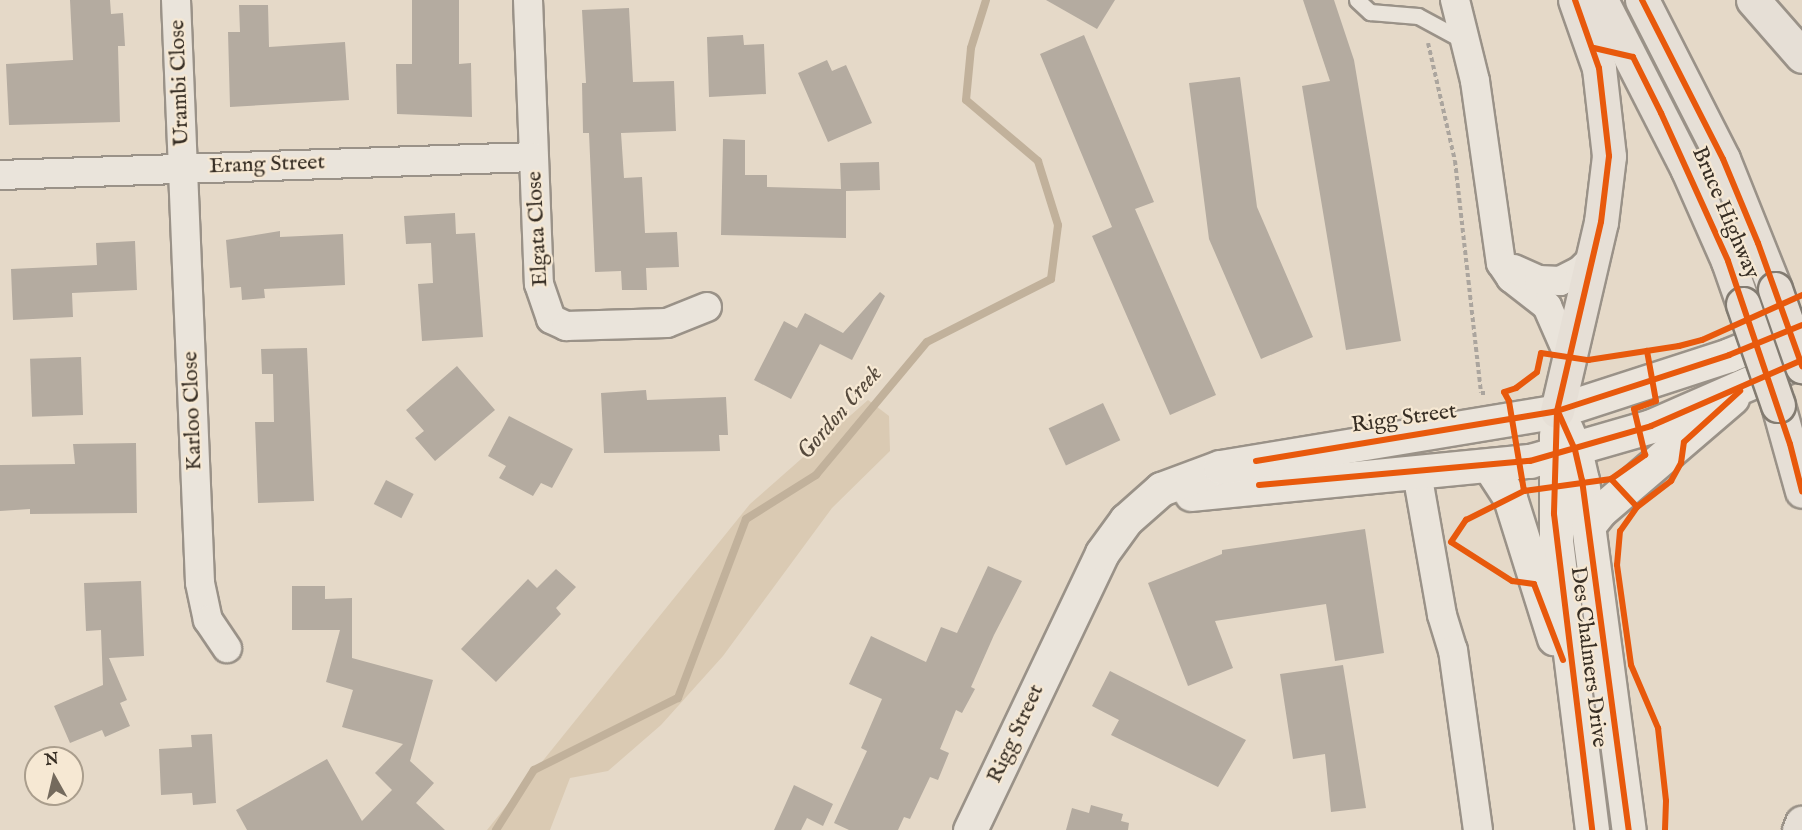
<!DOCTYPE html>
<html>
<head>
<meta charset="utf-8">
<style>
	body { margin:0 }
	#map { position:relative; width:1802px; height:830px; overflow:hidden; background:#e5d9c8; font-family:"IM FELL English",serif }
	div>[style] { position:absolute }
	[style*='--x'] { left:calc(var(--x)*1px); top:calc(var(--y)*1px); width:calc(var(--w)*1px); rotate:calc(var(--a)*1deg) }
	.green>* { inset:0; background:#dacab3 }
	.stream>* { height:8px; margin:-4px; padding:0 4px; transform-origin:4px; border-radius:4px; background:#c1b19b }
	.building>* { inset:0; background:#b4aba0; transform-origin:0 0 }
	.path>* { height:4px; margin-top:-2px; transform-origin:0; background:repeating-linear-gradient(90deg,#aba59e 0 4.5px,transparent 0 7.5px) }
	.roads { filter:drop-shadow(2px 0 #9a9288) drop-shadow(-2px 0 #9a9288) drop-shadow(0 2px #9a9288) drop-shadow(0 -2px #9a9288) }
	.lane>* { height:15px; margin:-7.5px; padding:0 7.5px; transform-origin:7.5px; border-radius:7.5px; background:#eae4db }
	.street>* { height:28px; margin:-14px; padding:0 14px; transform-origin:14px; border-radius:14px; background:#eae4db }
	.secondary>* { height:33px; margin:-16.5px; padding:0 16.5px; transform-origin:16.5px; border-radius:16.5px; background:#eae4db }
	.highway>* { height:33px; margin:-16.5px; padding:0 16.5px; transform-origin:16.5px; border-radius:16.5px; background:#e6dfd6 }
	.bridges { filter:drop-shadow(2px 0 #827b71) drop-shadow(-2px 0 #827b71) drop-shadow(0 2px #827b71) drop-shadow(0 -2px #827b71) }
	.highway-bridge>* { height:33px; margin:-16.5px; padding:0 16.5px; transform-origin:16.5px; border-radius:16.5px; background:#e6dfd6 }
	.cycleway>* { height:6px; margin:-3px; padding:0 3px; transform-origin:3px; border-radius:3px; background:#e8590c }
	span { translate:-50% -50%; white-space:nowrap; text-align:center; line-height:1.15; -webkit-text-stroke:4.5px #f6e8d3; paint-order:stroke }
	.street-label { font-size:22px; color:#372e24 }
	.water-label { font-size:24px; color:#564a3d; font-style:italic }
	.north { position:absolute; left:24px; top:746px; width:60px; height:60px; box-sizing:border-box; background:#f6e8d3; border:2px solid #aa9e8d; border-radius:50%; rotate:352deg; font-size:16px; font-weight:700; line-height:24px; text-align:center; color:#372e24 }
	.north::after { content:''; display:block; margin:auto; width:21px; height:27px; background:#746a5d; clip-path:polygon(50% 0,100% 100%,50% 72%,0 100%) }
</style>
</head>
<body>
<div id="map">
	<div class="green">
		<div style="clip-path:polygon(868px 400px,889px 416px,890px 451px,832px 508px,723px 656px,661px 725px,608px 771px,570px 778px,550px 830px,487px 830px,750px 504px)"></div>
	</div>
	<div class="stream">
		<div style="--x:496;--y:830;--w:71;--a:-57.7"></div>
		<div style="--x:534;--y:770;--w:161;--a:-26.6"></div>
		<div style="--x:678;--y:698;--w:191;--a:-69.2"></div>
		<div style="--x:746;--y:519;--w:83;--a:-32.2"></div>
		<div style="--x:816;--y:475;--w:173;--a:-50.2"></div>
		<div style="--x:927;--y:342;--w:139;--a:-26.9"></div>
		<div style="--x:1051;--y:279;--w:54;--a:-82.6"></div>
		<div style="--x:1058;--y:225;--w:67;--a:-107.4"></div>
		<div style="--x:1038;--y:161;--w:94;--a:-139.7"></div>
		<div style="--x:966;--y:100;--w:52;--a:-84.5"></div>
		<div style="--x:971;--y:48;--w:50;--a:-72.6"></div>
	</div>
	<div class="building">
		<div style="clip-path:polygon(70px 0,110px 0,111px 14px,123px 13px,125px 46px,118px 46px,120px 122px,9px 125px,6px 64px,73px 60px)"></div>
		<div style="clip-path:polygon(412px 0,459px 0,459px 64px,471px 63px,472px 117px,397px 114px,396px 64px,412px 64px)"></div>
		<div style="clip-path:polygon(1046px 0,1115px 0,1097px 29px)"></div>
		<div style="clip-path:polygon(1303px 0,1334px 0,1354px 60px,1401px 341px,1346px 350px,1302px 86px,1330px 81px)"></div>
		<div style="clip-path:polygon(239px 5px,268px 5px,269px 47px,345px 42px,349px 100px,230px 107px,228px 32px,240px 32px)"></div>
		<div style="clip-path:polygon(629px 8px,633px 82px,674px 81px,676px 131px,621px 133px,624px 178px,642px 177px,645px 233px,677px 232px,679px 267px,646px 268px,647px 290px,622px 290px,621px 271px,595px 272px,589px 133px,583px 133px,582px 83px,586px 83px,582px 10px)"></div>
		<div style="clip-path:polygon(743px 35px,744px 45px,764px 44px,766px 94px,709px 97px,707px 37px)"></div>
		<div style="clip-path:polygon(1084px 35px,1154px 202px,1135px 209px,1216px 395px,1170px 415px,1092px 236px,1112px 227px,1040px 54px)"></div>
		<div style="clip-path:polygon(827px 60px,832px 71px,846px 65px,872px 123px,828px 142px,798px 73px)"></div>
		<div style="clip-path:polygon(1240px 77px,1257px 207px,1313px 337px,1261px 359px,1209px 239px,1189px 83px)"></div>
		<div style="clip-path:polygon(723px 139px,745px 140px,745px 175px,767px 175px,767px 187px,841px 189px,840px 163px,879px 162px,880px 190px,846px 191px,846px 238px,721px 235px)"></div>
		<div style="clip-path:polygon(455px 213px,456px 234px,475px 233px,483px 337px,422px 341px,418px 284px,433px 283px,431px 243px,406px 244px,404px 216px)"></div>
		<div style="clip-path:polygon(280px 231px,280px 237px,343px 234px,345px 285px,264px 289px,265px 298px,242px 300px,241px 287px,230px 288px,226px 240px)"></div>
		<div style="clip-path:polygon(135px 241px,137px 290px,72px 293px,73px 317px,13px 320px,11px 269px,97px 265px,96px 243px)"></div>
		<div style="clip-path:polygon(880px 292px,885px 296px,852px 360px,820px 344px,791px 399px,754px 380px,784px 321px,797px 328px,805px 313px,843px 333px)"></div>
		<div style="clip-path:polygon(307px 348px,314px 501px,258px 503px,255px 422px,274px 422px,273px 374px,262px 374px,261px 349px)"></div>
		<div style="left:81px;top:357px;width:58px;height:51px;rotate:88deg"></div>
		<div style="clip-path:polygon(457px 366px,495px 410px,435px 461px,415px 438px,424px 431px,406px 410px)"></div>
		<div style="clip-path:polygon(646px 390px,647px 400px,726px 397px,728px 435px,719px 435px,720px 451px,604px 453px,601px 393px)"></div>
		<div style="left:1103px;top:403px;width:41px;height:60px;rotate:65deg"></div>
		<div style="clip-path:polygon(509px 416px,573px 449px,552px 488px,541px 483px,533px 496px,499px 478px,506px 466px,488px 456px)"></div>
		<div style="clip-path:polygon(136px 443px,137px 513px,30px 514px,30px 509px,0 511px,0 465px,75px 464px,73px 444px)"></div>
		<div style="left:386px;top:480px;width:31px;height:27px;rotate:27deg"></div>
		<div style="clip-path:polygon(1365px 529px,1384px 653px,1335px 661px,1326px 604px,1215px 621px,1233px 668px,1188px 686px,1148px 583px,1222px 554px,1222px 550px)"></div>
		<div style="clip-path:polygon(988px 566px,1022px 581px,994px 635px,971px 687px,975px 689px,962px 713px,956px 710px,940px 749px,949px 753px,938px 780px,930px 777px,910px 819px,904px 817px,898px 830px,849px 830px,834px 823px,867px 751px,861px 748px,882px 699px,849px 684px,871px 636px,926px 662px,941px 627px,957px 633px)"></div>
		<div style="clip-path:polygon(556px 569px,576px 587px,556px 608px,561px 614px,496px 682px,461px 649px,528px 579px,537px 588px)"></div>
		<div style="clip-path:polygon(141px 581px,144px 656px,109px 658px,127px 700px,120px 703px,130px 726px,105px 737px,102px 730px,70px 743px,54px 706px,103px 685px,101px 630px,86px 631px,84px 583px)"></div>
		<div style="clip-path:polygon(292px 586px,325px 586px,325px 599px,352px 598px,352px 658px,433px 680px,410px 761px,434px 783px,416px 803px,445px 830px,247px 830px,236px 810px,327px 759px,362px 821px,392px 790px,375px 773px,403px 744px,342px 727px,353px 690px,326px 682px,340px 630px,292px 630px)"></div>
		<div style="clip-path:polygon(1343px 665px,1366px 808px,1331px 812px,1325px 754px,1293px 759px,1280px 674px)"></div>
		<div style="clip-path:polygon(1110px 671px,1246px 740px,1218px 787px,1111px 735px,1119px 720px,1092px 706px)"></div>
		<div style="clip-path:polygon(212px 734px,216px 803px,193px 805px,192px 793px,161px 795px,159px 749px,192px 747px,191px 735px)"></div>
		<div style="clip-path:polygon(794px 785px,833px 804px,823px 826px,807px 818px,801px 830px,774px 830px)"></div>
		<div style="clip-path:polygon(1091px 805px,1123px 814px,1121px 821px,1129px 823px,1128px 830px,1066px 830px,1072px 808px,1089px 813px)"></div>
	</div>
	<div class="path">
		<div style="--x:1428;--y:43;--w:121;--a:77.1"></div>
		<div style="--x:1455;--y:161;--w:233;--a:83.6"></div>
		<div style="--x:1481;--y:393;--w:4;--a:0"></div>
	</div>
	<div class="roads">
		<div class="lane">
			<div style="--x:1357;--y:0;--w:18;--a:43"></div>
			<div style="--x:1370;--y:12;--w:48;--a:4.8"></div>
			<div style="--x:1418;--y:16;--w:55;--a:28.4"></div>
		</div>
		<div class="street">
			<div style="--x:176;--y:0;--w:583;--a:87.64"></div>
			<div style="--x:200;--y:583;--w:38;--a:78"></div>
			<div style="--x:208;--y:620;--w:34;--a:56"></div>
			<div style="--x:528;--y:0;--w:284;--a:87.8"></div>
			<div style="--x:539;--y:284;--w:37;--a:71"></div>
			<div style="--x:551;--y:319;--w:17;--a:25"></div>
			<div style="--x:566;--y:326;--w:101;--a:-1.7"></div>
			<div style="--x:667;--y:323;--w:43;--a:-21.8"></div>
			<div style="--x:1455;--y:0;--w:83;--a:76.1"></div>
			<div style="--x:1475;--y:81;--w:184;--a:81.9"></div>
			<div style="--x:1501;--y:263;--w:18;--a:56"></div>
			<div style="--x:1511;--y:278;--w:46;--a:37.9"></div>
			<div style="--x:1547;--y:306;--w:55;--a:66.3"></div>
			<div style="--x:0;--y:175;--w:533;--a:-1.93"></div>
			<div style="--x:1514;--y:269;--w:27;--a:24"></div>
			<div style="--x:1539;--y:280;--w:21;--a:3"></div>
			<div style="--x:1560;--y:281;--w:22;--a:-27"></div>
			<div style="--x:1580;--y:271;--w:20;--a:-45"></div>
			<div style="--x:1417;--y:473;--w:144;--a:80"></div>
			<div style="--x:1442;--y:615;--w:37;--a:73"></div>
			<div style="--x:1453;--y:650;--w:182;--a:82.1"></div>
		</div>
		<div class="secondary">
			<div style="--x:1566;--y:429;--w:23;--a:67"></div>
			<div style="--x:1575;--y:450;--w:31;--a:77"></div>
			<div style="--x:1582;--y:480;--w:353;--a:82.4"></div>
			<div style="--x:1556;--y:434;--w:107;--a:90"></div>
			<div style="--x:1556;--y:541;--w:291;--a:82.9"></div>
			<div style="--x:1490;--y:467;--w:37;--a:57"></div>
			<div style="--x:1510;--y:498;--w:147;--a:72.6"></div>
			<div style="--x:1191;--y:494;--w:341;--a:-5.6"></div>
			<div style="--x:1530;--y:461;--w:126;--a:-16.1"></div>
			<div style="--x:1651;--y:426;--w:157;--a:-23.6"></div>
			<div style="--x:1588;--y:526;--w:19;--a:-51"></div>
			<div style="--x:1600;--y:511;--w:174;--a:-40.6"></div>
			<div style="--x:970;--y:830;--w:307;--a:-64.5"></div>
			<div style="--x:1102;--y:553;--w:41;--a:-54"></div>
			<div style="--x:1126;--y:520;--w:47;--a:-41.5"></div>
			<div style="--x:1161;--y:489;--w:63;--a:-20.4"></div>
			<div style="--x:1220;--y:467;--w:342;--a:-9.4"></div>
			<div style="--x:1557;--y:411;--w:181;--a:-18"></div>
			<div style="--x:1729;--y:355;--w:79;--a:-22.3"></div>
		</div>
		<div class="highway">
			<div style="--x:1601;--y:0;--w:189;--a:62.9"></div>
			<div style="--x:1687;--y:168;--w:102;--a:66.2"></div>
			<div style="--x:1728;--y:261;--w:46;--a:70.8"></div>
			<div style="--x:1642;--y:0;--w:178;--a:63"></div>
			<div style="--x:1723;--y:159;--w:140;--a:68.2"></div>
			<div style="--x:1753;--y:0;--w:74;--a:48.8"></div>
			<div style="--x:1778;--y:405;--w:89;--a:74.4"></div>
			<div style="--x:1557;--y:411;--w:194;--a:-76.9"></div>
			<div style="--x:1601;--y:222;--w:66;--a:-83.1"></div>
			<div style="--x:1609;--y:156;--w:89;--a:-96.5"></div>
			<div style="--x:1599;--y:68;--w:72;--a:-109.4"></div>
			<div style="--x:1799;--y:830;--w:8;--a:-67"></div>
		</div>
	</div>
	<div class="bridges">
		<div class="highway-bridge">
			<div style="--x:1775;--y:289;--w:82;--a:70.7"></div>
			<div style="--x:1743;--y:304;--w:107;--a:70.9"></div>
		</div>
	</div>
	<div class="cycleway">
		<div style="--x:1575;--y:0;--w:72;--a:70.6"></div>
		<div style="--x:1599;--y:68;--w:89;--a:83.5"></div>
		<div style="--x:1609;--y:156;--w:66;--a:96.9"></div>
		<div style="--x:1601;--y:222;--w:194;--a:103.1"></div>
		<div style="--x:1557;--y:411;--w:103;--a:91.7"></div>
		<div style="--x:1554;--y:514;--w:318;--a:83.1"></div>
		<div style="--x:1642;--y:0;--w:178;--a:63"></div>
		<div style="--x:1723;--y:159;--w:91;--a:67.4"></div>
		<div style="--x:1758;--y:243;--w:131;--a:70.3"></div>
		<div style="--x:1594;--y:48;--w:40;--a:13"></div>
		<div style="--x:1633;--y:57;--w:63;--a:63.4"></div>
		<div style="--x:1661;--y:113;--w:162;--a:65.6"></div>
		<div style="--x:1728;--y:261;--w:193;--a:71.3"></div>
		<div style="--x:1790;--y:444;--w:49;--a:75.7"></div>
		<div style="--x:1559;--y:414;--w:39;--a:66"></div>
		<div style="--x:1575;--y:450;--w:31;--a:77"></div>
		<div style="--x:1582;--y:480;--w:353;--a:82.4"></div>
		<div style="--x:1256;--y:461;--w:305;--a:-9.4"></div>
		<div style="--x:1557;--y:411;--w:181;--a:-18"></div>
		<div style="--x:1729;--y:355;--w:79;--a:-22.3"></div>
		<div style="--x:1611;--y:479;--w:42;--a:-35.2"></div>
		<div style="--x:1645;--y:455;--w:47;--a:-103.4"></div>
		<div style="--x:1634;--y:409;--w:23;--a:-20"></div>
		<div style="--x:1656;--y:401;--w:51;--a:-100.2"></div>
		<div style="--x:1259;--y:485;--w:272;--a:-5.1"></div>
		<div style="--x:1530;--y:461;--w:126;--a:-16.1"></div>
		<div style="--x:1651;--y:426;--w:165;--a:-23.6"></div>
		<div style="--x:1524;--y:491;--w:91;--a:-99.5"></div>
		<div style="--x:1509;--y:401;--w:10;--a:-119"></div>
		<div style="--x:1504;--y:392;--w:13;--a:-18"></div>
		<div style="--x:1516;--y:388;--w:26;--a:-37"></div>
		<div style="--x:1537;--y:372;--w:19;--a:-78"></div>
		<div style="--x:1541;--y:353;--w:48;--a:8.5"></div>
		<div style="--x:1588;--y:360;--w:92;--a:-8.7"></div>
		<div style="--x:1679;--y:346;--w:24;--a:-15"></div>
		<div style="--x:1702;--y:340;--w:110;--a:-24.2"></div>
		<div style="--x:1637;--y:507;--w:43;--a:-37.4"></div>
		<div style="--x:1671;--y:481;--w:21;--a:-61"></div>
		<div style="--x:1681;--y:463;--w:21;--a:-82"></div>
		<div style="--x:1684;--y:442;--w:76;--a:-42.3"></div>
		<div style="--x:1563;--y:660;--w:81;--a:-110.9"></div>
		<div style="--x:1534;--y:584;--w:22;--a:-172"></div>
		<div style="--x:1512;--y:581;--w:72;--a:-147.4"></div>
		<div style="--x:1451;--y:542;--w:27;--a:-56"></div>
		<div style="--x:1466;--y:520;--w:65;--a:-26.6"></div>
		<div style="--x:1524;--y:491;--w:88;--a:-7.9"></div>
		<div style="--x:1611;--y:479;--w:38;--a:47"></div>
		<div style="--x:1637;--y:507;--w:29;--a:125"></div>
		<div style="--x:1620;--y:531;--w:34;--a:95"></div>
		<div style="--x:1617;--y:565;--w:101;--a:82"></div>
		<div style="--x:1631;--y:665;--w:69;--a:66.8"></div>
		<div style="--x:1658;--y:728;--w:73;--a:83.7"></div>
		<div style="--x:1666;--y:801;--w:29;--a:92"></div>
	</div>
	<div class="street-label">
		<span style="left:180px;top:83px;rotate:-92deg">Urambi Close</span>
		<span style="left:267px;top:165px;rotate:-2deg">Erang Street</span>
		<span style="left:1725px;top:213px;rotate:67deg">Bruce Highway</span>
		<span style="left:538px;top:229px;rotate:-93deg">Elgata Close</span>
		<span style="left:193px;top:411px;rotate:-92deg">Karloo Close</span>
		<span style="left:1404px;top:419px;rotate:-8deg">Rigg Street</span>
		<span style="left:1588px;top:657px;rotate:83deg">Des Chalmers Drive</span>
		<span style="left:1016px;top:734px;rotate:-65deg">Rigg Street</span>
	</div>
	<div class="water-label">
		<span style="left:840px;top:413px;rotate:-49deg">Gordon Creek</span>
	</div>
	<div class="north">N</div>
</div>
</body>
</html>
